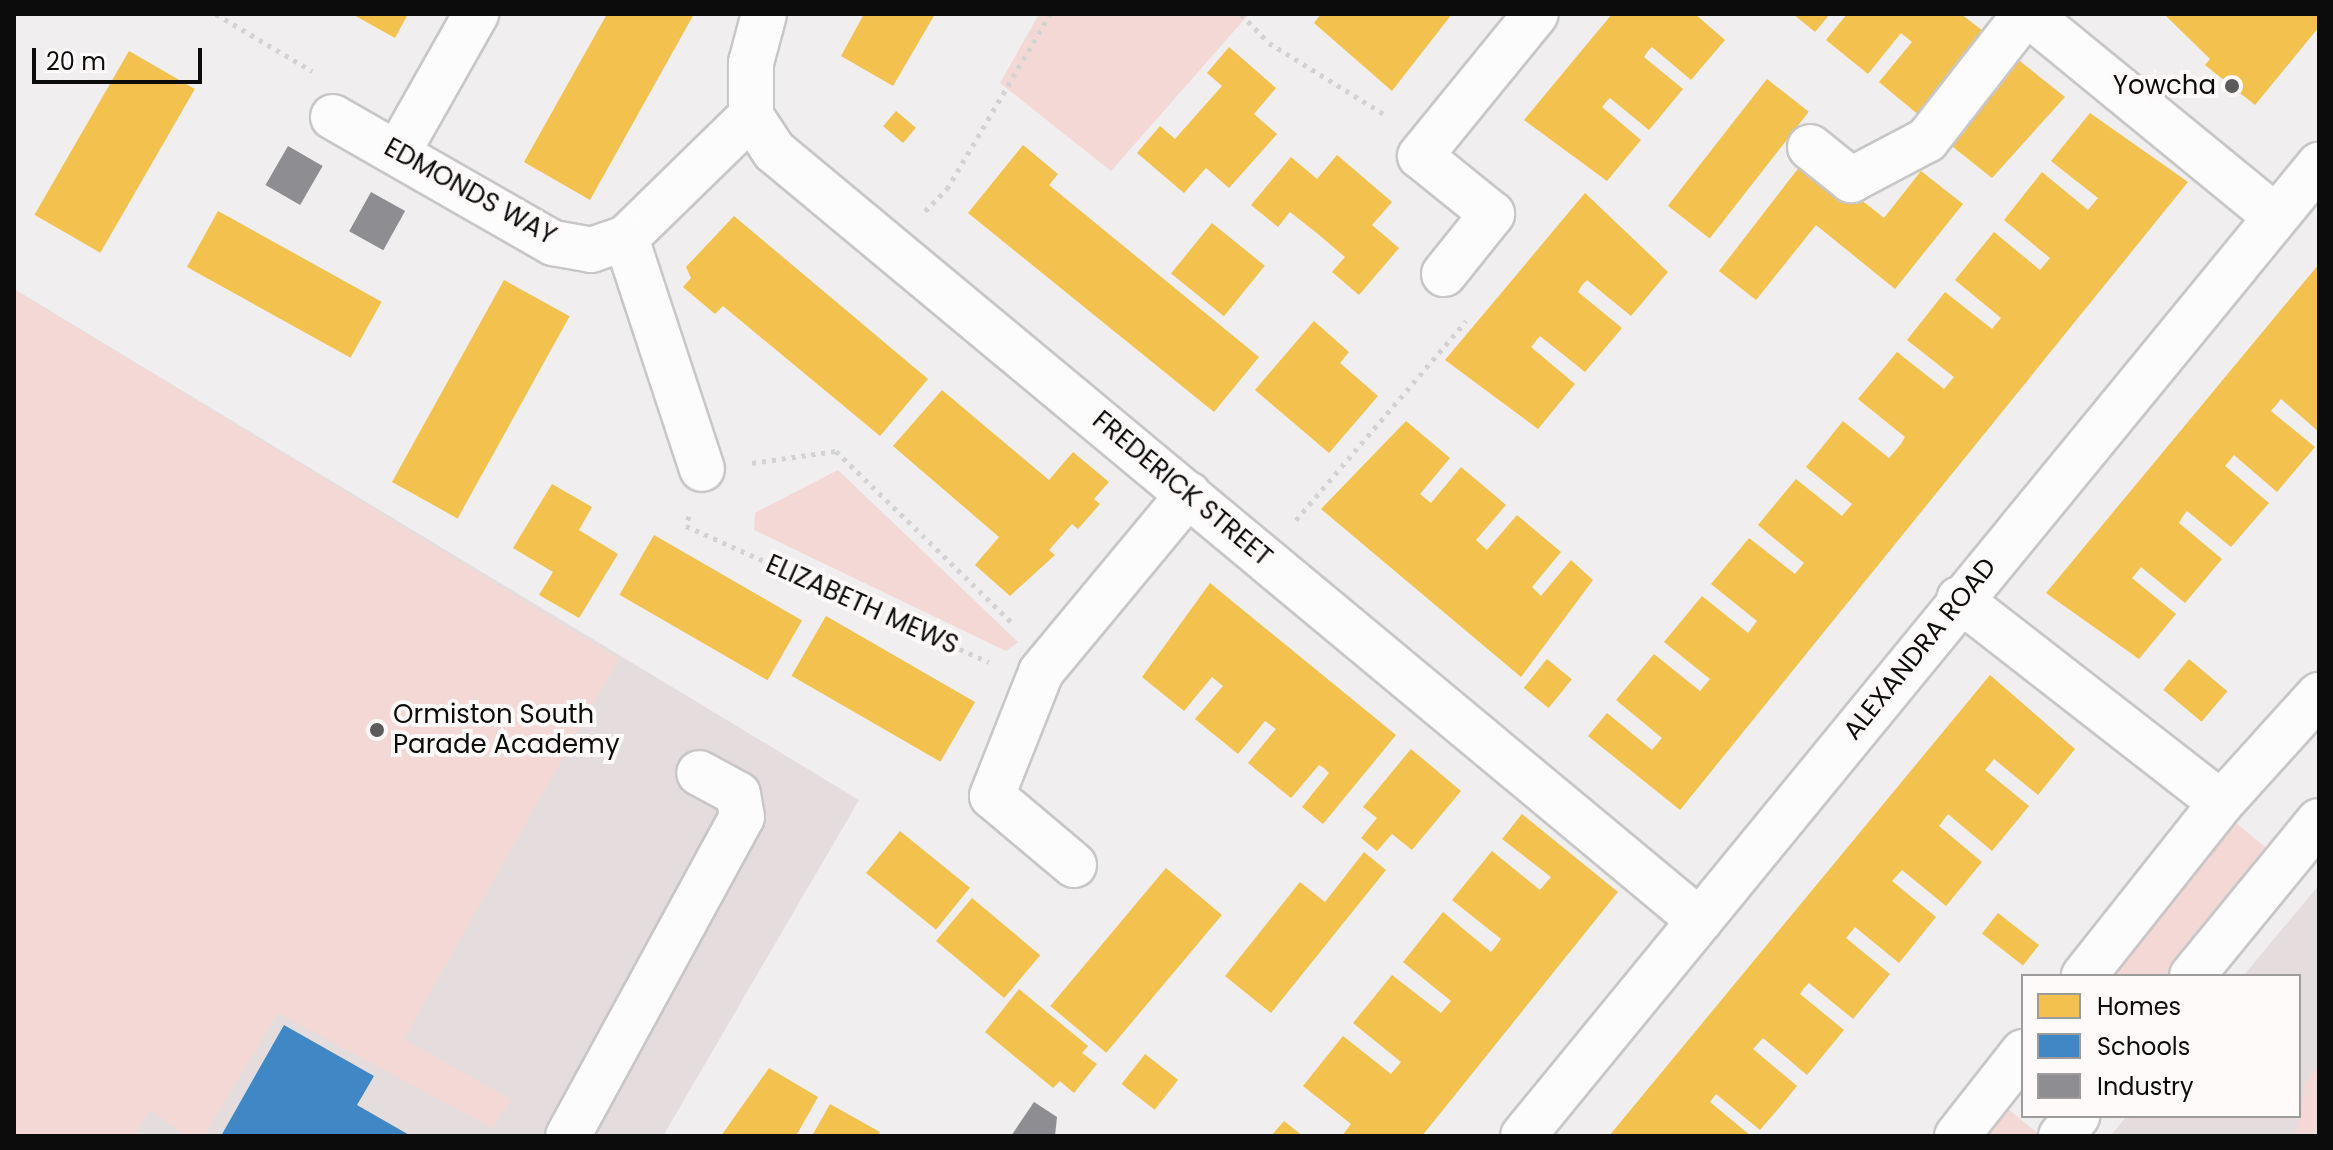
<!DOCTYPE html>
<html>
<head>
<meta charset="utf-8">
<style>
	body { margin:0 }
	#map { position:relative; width:2333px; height:1150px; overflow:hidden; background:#f0eeee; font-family:Poppins,sans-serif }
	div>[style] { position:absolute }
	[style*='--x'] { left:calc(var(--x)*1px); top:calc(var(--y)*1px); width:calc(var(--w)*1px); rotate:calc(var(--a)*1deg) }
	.built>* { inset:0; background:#e5dddd }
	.green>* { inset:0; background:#f3d8d5 }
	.homes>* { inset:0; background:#f2c14e; transform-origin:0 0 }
	.schools>* { inset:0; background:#3f88c5 }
	.industry>* { inset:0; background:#8d8d92; transform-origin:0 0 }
	.path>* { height:5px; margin-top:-2.5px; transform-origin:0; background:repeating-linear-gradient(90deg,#d4d3d3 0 4px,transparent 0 10px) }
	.roads { filter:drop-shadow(2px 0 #c8c6c6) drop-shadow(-2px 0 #c8c6c6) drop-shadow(0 2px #c8c6c6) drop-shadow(0 -2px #c8c6c6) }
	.minor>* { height:44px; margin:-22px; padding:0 22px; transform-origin:22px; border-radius:22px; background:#fdfcfc }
	.dots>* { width:22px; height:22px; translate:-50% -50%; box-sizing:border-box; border:4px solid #fefafa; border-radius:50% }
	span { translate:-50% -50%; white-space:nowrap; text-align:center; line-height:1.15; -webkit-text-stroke:8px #fefafa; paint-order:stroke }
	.poi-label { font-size:26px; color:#0d0c0c }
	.right { translate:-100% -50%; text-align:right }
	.left { translate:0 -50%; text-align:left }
	.street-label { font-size:26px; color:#0d0c0c }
	.frame { position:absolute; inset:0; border:16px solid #0d0c0c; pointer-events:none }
	.legend { position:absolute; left:2021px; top:974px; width:280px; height:144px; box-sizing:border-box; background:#fefafa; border:2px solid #9e9b9b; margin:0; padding:10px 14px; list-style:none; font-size:24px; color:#0d0c0c }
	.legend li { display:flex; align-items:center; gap:16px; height:40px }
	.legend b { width:40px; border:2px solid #9e9b9b }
	.scale { position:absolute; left:32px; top:48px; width:170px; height:36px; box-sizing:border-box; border:4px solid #0d0c0c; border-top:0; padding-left:10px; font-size:24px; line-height:28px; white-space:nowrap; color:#0d0c0c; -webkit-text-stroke:6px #fefafa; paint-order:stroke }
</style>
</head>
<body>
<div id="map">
	<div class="built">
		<div style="clip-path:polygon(14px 289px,859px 800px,663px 1136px,14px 1136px)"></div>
		<div style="clip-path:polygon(2319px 885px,2319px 1136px,2110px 1136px,2127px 1116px,2299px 1116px,2299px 976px,2243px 976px)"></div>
	</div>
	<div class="green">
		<div style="clip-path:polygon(1039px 14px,1249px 14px,1111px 171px,1000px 83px)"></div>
		<div style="clip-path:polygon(14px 289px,619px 659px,404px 1039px,512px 1100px,492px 1128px,278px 1013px,204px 1136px,187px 1136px,150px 1110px,134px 1136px,14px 1136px)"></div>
		<div style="clip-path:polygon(838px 470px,1018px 642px,1006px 651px,754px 530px,755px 513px)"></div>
		<div style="clip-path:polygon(2230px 818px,2271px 852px,2170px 976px,2102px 976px)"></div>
		<div style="clip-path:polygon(2319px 1063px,2319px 1131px,2296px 1136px,2306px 1082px)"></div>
		<div style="clip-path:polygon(1998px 1101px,2039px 1134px,2037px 1136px,1970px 1136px)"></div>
	</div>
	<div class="homes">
		<div style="clip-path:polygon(352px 14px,408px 14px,395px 38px)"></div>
		<div style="clip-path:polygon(607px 14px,694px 14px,590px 200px,524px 162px)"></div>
		<div style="clip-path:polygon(864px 14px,935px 14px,893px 86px,841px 56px)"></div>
		<div style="clip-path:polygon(1321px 14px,1452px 14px,1392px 91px,1314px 23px)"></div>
		<div style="clip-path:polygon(1612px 14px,1695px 14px,1725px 40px,1691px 80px,1652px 47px,1648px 51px,1644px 57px,1683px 89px,1649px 130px,1610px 98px,1606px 102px,1602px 107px,1641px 140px,1607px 181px,1524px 120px)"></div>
		<div style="clip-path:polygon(1793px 14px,1830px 14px,1815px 32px)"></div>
		<div style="clip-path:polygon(1847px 14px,1961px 14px,1992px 38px,1920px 116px,1879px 82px,1912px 42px,1901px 33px,1868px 74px,1826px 40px)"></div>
		<div style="clip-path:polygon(2164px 14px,2319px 14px,2319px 27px,2255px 105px,2205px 65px,2210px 59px)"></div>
		<div style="clip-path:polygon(1229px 47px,1276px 88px,1254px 114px,1277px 134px,1229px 188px,1206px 168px,1184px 193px,1137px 153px,1160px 126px,1175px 139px,1198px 113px,1222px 86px,1207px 73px)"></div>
		<div style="left:129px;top:51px;width:76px;height:189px;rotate:30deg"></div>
		<div style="clip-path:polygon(2011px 54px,2065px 97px,1992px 178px,1948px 143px)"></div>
		<div style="left:1767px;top:79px;width:53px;height:161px;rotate:38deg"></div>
		<div style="left:896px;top:111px;width:26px;height:20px;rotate:40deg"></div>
		<div style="clip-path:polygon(2090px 113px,2188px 182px,1680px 810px,1588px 736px,1607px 713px,1652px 750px,1662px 738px,1616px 700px,1654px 654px,1700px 691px,1710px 679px,1664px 642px,1702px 596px,1748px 633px,1757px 621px,1711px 584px,1749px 538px,1795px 574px,1804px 563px,1758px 525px,1796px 479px,1842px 516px,1852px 504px,1806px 467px,1843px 421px,1889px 458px,1901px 444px,1905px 437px,1858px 399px,1897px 352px,1944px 389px,1954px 377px,1907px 340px,1945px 292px,1992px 329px,2001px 318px,1955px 280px,1994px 232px,2040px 270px,2050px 258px,2004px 220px,2042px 172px,2088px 210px,2098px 198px,2051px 161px)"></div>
		<div style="clip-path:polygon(1023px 145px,1058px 174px,1049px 185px,1259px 357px,1214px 412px,968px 213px)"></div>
		<div style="clip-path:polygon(1337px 155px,1392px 202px,1372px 225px,1399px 248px,1359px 295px,1332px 272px,1345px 257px,1318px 234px,1290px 212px,1278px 227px,1251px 205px,1291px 157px,1317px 179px)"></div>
		<div style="clip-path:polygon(1807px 157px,1884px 218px,1921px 171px,1963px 204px,1895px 289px,1816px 225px,1756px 300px,1719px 271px)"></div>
		<div style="clip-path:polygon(1585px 193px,1668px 272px,1631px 316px,1587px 280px,1582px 285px,1578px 292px,1622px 328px,1585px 372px,1540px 336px,1531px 347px,1575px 384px,1538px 429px,1445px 360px)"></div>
		<div style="left:218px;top:211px;width:187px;height:64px;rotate:29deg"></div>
		<div style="clip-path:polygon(734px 216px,928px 379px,880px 436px,723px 306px,715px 314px,683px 287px,691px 278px,686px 267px)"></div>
		<div style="left:1212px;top:223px;width:68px;height:65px;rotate:39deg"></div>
		<div style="clip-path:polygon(2319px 264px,2319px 432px,2281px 399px,2271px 411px,2315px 447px,2277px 492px,2234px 455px,2225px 466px,2269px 503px,2231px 547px,2187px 511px,2183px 516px,2179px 523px,2222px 559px,2185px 603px,2141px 567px,2137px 572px,2132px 578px,2176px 614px,2139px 659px,2046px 593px)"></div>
		<div style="left:504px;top:280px;width:75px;height:231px;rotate:29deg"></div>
		<div style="clip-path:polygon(1314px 321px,1349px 352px,1340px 363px,1378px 396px,1329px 453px,1255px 390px)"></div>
		<div style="clip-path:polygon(942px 390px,1049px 480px,1073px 452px,1109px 482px,1094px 499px,1100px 504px,1078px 529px,1072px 524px,1049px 550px,1055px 555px,1010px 596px,975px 565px,999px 537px,893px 446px)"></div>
		<div style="clip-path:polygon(1406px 421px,1450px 458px,1420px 494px,1431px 503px,1461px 467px,1506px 505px,1476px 540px,1487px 550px,1517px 515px,1561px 552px,1532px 587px,1541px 596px,1571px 560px,1593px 580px,1521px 677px,1321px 509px)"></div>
		<div style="clip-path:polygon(552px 484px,592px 507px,579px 530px,618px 554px,579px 618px,539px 595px,553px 572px,513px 548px)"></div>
		<div style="left:654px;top:535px;width:171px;height:69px;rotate:30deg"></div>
		<div style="clip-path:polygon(1210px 583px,1396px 735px,1323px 824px,1302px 807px,1329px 773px,1324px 768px,1319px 765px,1291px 798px,1248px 763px,1276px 729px,1265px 721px,1238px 754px,1195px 719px,1223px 686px,1212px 677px,1184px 711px,1142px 677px)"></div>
		<div style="left:826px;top:616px;width:172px;height:69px;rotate:30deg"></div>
		<div style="left:1547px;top:659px;width:32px;height:37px;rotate:39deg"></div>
		<div style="left:2189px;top:659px;width:50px;height:40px;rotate:40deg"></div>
		<div style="clip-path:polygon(1990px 675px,2075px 749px,2038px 795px,1994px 759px,1985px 770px,2029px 806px,1992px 851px,1948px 814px,1939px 826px,1982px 862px,1946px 906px,1902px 870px,1892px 881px,1936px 917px,1899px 963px,1855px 927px,1851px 932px,1846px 938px,1890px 974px,1853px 1019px,1809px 983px,1804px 988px,1800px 994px,1844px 1030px,1807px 1075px,1763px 1038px,1753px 1049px,1797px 1086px,1779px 1108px,1760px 1130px,1716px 1094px,1710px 1102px,1751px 1136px,1609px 1136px)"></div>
		<div style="clip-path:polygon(1411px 749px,1461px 791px,1412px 850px,1392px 834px,1377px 851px,1361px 838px,1377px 818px,1363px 807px)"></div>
		<div style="clip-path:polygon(1522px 814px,1618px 892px,1422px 1136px,1342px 1136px,1351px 1124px,1303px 1086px,1343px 1036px,1391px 1074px,1401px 1062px,1353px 1023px,1392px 975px,1441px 1013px,1451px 1001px,1403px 962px,1443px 912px,1491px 952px,1496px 946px,1501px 939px,1452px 900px,1492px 851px,1540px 890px,1551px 877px,1502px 839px)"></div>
		<div style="left:900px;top:831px;width:90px;height:54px;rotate:39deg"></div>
		<div style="clip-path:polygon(1364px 852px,1386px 870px,1271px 1013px,1225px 976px,1300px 882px,1325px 902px)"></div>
		<div style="left:1166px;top:868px;width:73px;height:180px;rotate:40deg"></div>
		<div style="left:972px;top:898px;width:89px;height:56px;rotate:40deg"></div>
		<div style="left:1998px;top:913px;width:52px;height:26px;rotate:38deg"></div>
		<div style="clip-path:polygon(1019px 989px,1088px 1046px,1082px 1053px,1097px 1064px,1074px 1093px,1060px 1081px,1053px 1088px,985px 1032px)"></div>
		<div style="left:1145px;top:1054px;width:42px;height:38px;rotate:38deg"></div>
		<div style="clip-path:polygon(769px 1068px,818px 1097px,796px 1136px,721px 1136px)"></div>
		<div style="clip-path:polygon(830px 1104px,880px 1132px,878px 1136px,812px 1136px)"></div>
		<div style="clip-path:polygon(1284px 1121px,1303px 1136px,1271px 1136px)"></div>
	</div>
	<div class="schools">
		<div style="clip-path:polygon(284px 1025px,374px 1076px,357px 1105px,411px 1136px,221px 1136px)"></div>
	</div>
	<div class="industry">
		<div style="left:288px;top:146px;width:40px;height:45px;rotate:30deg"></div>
		<div style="left:371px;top:192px;width:39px;height:45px;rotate:29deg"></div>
		<div style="clip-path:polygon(1034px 1102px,1057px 1117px,1055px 1136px,1011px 1136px)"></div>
	</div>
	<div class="path">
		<div style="--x:216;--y:14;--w:112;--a:30.7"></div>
		<div style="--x:1241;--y:14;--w:40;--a:46"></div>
		<div style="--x:1269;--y:43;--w:139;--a:31.7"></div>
		<div style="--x:925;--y:211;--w:31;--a:-45"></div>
		<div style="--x:947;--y:189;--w:203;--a:-59.5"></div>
		<div style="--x:752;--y:463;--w:85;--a:-8.1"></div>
		<div style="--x:836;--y:451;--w:249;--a:44.3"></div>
		<div style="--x:689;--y:516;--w:10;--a:107"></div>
		<div style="--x:686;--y:526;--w:332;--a:24.2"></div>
		<div style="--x:1296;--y:520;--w:262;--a:-49.5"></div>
	</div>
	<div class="roads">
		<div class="minor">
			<div style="--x:764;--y:14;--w:51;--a:104.9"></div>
			<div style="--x:751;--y:63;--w:53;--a:90"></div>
			<div style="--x:751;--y:116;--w:42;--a:56.7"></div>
			<div style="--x:774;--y:151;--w:1204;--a:39.74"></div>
			<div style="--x:2028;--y:14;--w:320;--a:39.3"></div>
			<div style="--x:333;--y:117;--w:254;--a:29.8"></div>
			<div style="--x:553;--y:243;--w:39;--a:10"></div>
			<div style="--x:591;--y:250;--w:37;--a:-19"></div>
			<div style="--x:626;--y:238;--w:175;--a:-44.3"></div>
			<div style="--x:1810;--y:147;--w:53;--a:38.8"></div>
			<div style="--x:1851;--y:180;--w:86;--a:-27.8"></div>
			<div style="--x:1927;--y:140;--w:160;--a:-52.1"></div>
			<div style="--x:398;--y:152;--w:159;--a:-60.5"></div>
			<div style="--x:626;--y:238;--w:243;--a:71.8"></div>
			<div style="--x:1444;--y:274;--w:77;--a:-51.3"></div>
			<div style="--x:1492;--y:214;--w:92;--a:-141.1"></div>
			<div style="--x:1420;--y:156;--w:183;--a:-50.8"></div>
			<div style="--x:1959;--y:599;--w:332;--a:37.9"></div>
			<div style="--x:2221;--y:803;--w:221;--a:128.4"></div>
			<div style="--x:2221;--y:803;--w:146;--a:-47.8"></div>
			<div style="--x:1074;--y:865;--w:107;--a:-139.9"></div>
			<div style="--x:992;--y:796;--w:133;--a:-68.4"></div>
			<div style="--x:1041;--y:672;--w:231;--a:-50.3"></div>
			<div style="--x:2192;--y:976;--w:200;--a:-50.7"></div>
			<div style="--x:568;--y:1136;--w:363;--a:-61.4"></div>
			<div style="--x:742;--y:817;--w:23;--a:-100"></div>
			<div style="--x:738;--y:794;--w:44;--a:-151.7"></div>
			<div style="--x:1523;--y:1136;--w:1256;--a:-50.66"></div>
			<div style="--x:1957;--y:1136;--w:107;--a:-51.8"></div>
			<div style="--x:2061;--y:1136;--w:26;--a:-51"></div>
		</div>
	</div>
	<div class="dots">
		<div style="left:2232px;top:86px;background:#5c5b5b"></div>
		<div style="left:377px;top:730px;background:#5c5b5b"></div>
	</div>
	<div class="poi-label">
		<span class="right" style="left:2216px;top:86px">Yowcha</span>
		<span class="left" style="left:393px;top:730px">Ormiston South<br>Parade Academy</span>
	</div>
	<div class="street-label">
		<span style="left:470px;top:192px;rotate:29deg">EDMONDS WAY</span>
		<span style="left:1182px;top:489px;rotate:40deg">FREDERICK STREET</span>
		<span style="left:862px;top:605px;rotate:24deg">ELIZABETH MEWS</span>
		<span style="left:1920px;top:649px;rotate:-51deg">ALEXANDRA ROAD</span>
	</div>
	<div class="frame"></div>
	<ul class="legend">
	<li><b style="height:22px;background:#f2c14e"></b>Homes</li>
	<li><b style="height:22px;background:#3f88c5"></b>Schools</li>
	<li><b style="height:22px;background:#8d8d92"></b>Industry</li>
	</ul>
	<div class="scale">20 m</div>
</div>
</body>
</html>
